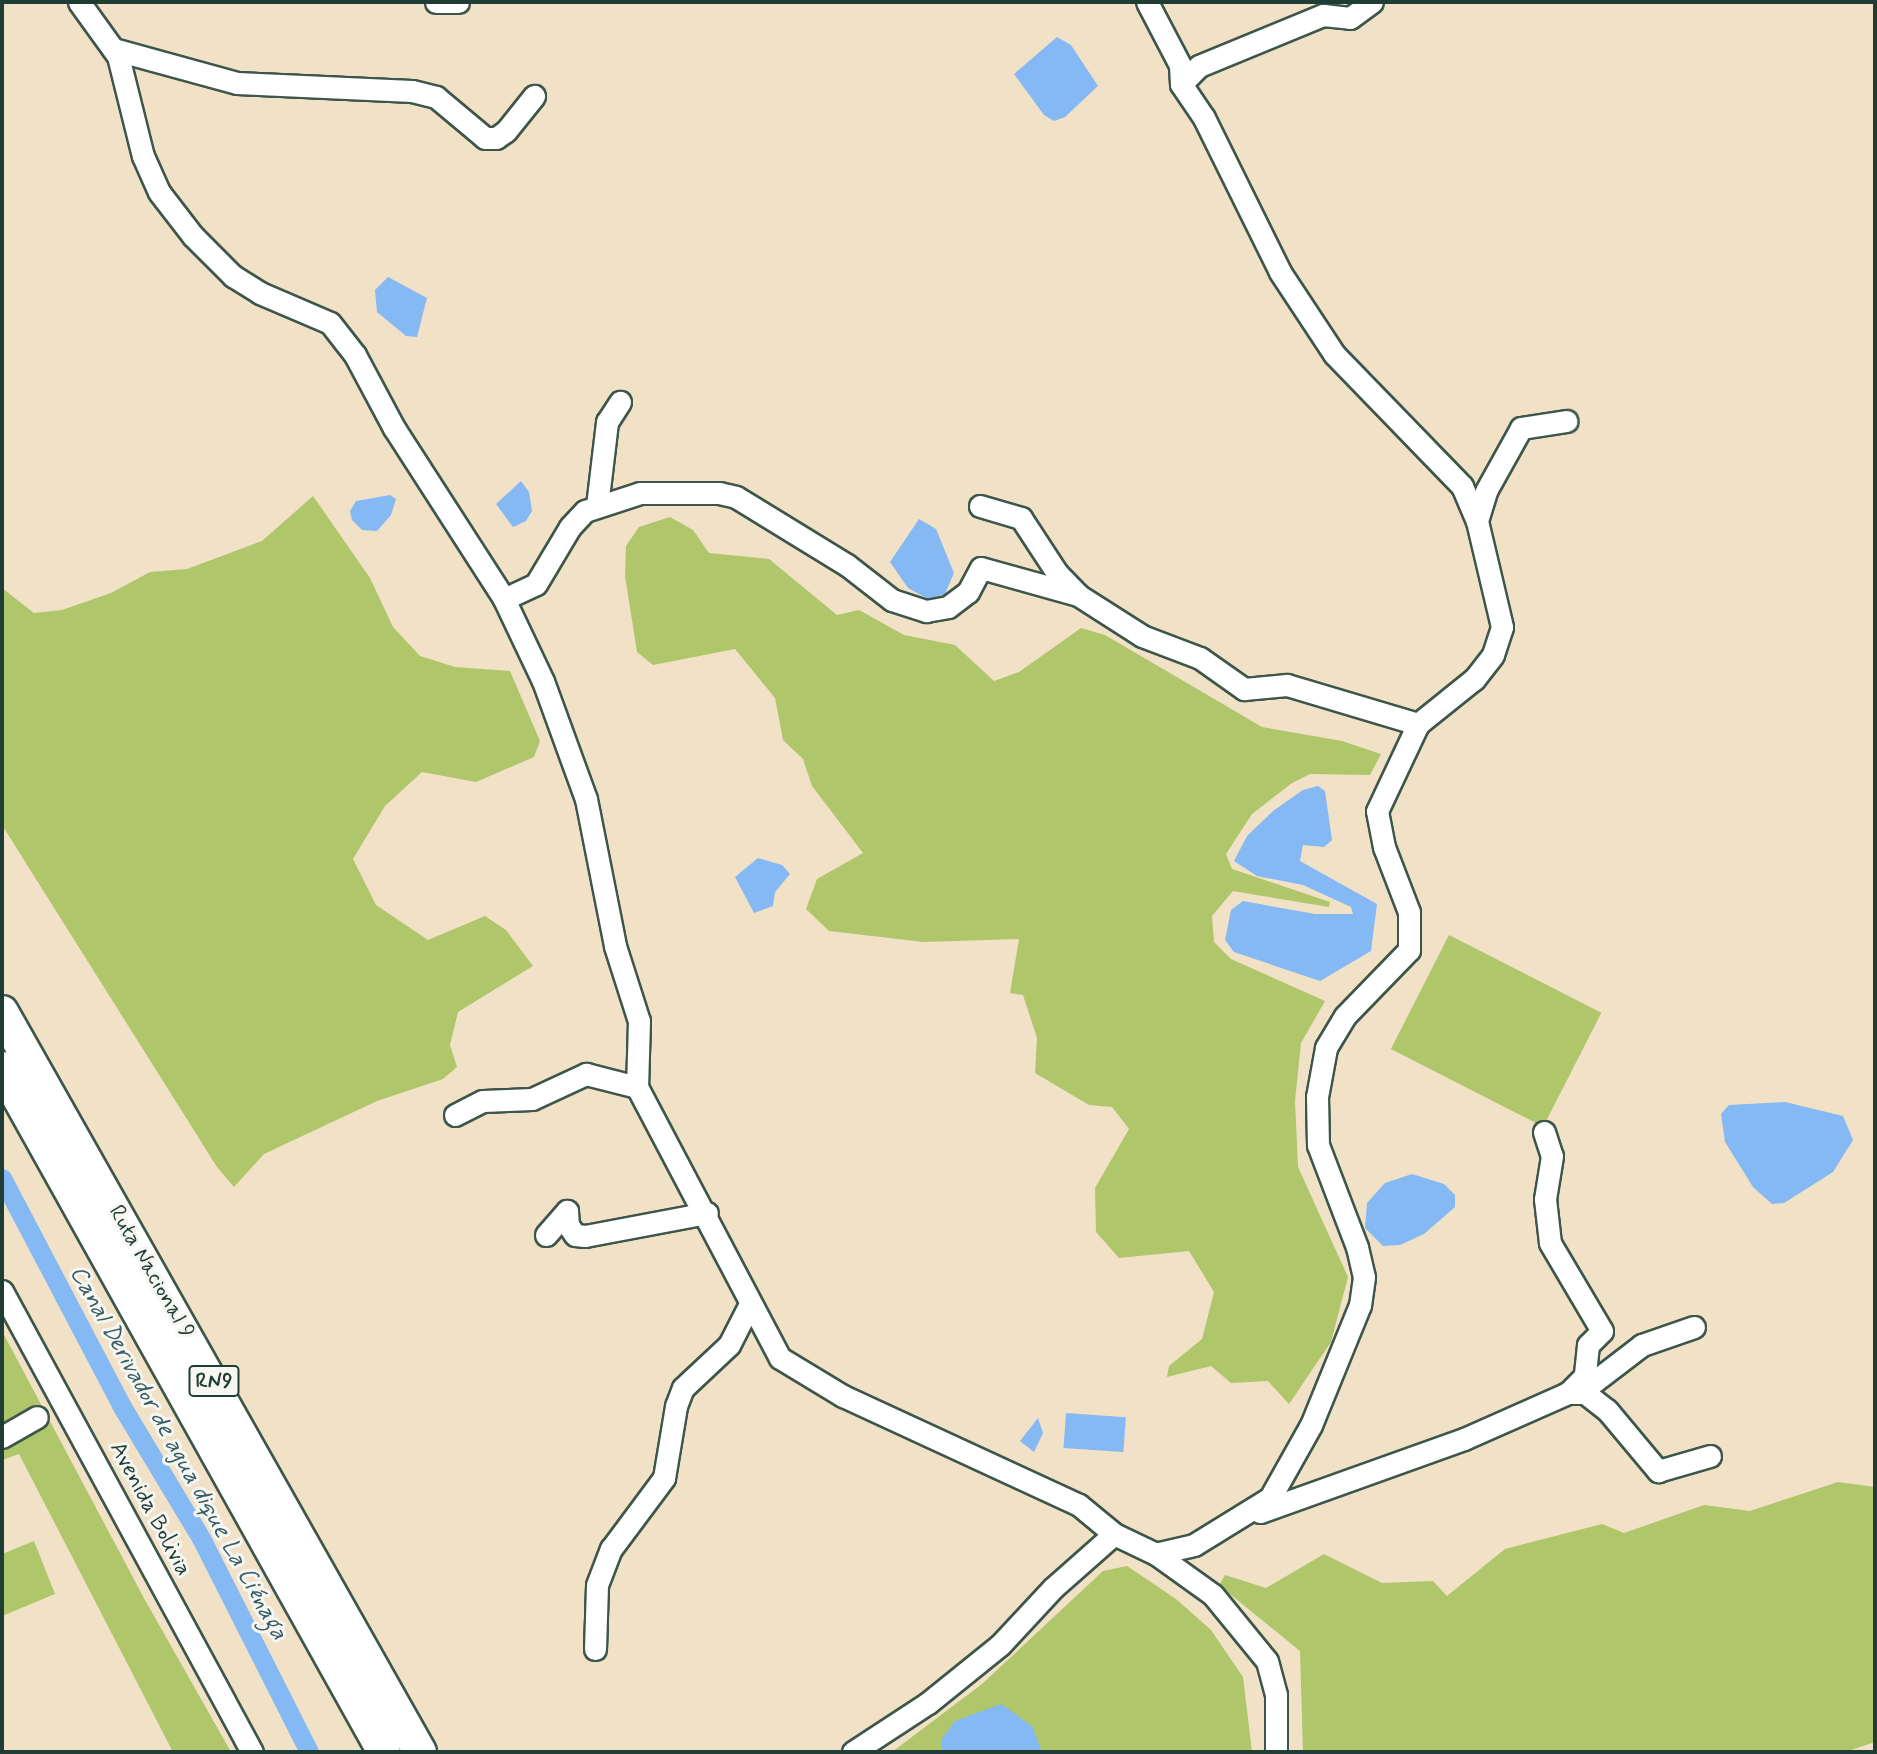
<!DOCTYPE html>
<html>
<head>
<meta charset="utf-8">
<style>
	body { margin:0 }
	#map { position:relative; width:1877px; height:1754px; overflow:hidden; background:#f1e1c6; font-family:Mynerve,sans-serif }
	div>[style] { position:absolute }
	[style*='--x'] { left:calc(var(--x)*1px); top:calc(var(--y)*1px); width:calc(var(--w)*1px); rotate:calc(var(--a)*1deg) }
	.green>* { inset:0; background:#afc66b; transform-origin:0 0 }
	.water>* { inset:0; background:#84b9f3; transform-origin:0 0 }
	.canal>* { height:19px; margin:-9.5px; padding:0 9.5px; transform-origin:9.5px; border-radius:9.5px; background:#84b9f3 }
	.roads { filter:drop-shadow(2px 0 #3e564a) drop-shadow(-2px 0 #3e564a) drop-shadow(0 2px #3e564a) drop-shadow(0 -2px #3e564a) }
	.minor>* { height:21px; margin:-10.5px; padding:0 10.5px; transform-origin:10.5px; border-radius:10.5px; background:#fff }
	.highway>* { height:32px; margin:-16px; padding:0 16px; transform-origin:16px; border-radius:16px; background:#fff }
	span { translate:-50% -50%; white-space:nowrap; text-align:center; line-height:1.15; -webkit-text-stroke:6px #f6f6f2; paint-order:stroke }
	.shield-label span { padding:2px 5px; background:#f6f6f2; border:2px solid; border-radius:5px; -webkit-text-stroke-width:0 }
	.shield-label { font-size:21px; color:#1f3d34; font-weight:700 }
	.street-label { font-size:23px; color:#1f3d34 }
	.water-label { font-size:24px; color:#385c64; font-style:italic }
	.frame { position:absolute; inset:0; border:4px solid #1f3d34; pointer-events:none }
</style>
</head>
<body>
<div id="map">
	<div class="green">
		<div style="clip-path:polygon(313px 496px,370px 578px,393px 627px,420px 656px,455px 667px,510px 671px,540px 741px,534px 757px,476px 782px,422px 772px,385px 806px,353px 859px,376px 905px,428px 940px,485px 916px,506px 930px,533px 966px,458px 1012px,450px 1045px,457px 1067px,443px 1079px,377px 1101px,264px 1154px,234px 1187px,217px 1167px,2px 825px,2px 588px,34px 613px,62px 610px,111px 593px,150px 572px,187px 569px,262px 541px)"></div>
		<div style="clip-path:polygon(670px 517px,693px 530px,709px 553px,769px 559px,837px 615px,859px 610px,904px 635px,955px 645px,994px 681px,1019px 672px,1081px 628px,1105px 635px,1262px 727px,1342px 741px,1381px 754px,1370px 775px,1310px 774px,1292px 783px,1252px 814px,1226px 854px,1232px 869px,1330px 902px,1329px 907px,1233px 891px,1212px 916px,1214px 942px,1231px 959px,1325px 1001px,1301px 1043px,1295px 1101px,1298px 1167px,1348px 1277px,1331px 1342px,1289px 1404px,1268px 1381px,1231px 1383px,1211px 1366px,1167px 1377px,1169px 1366px,1202px 1339px,1214px 1292px,1189px 1251px,1119px 1258px,1096px 1232px,1095px 1188px,1129px 1129px,1112px 1107px,1089px 1105px,1035px 1073px,1037px 1038px,1023px 995px,1010px 993px,1019px 939px,924px 942px,829px 931px,806px 909px,817px 879px,863px 853px,812px 786px,803px 759px,783px 740px,775px 698px,735px 649px,653px 665px,637px 652px,625px 576px,626px 546px,639px 527px)"></div>
		<div style="left:1449px;top:935px;width:171px;height:128px;rotate:27deg"></div>
		<div style="clip-path:polygon(2px 1331px,145px 1600px,231px 1752px,173px 1752px,19px 1454px,2px 1460px)"></div>
		<div style="clip-path:polygon(1838px 1482px,1875px 1487px,1875px 1742px,1845px 1752px,1303px 1752px,1300px 1651px,1219px 1585px,1225px 1575px,1266px 1588px,1324px 1554px,1382px 1583px,1433px 1581px,1447px 1596px,1505px 1549px,1602px 1524px,1624px 1533px,1704px 1505px,1750px 1511px)"></div>
		<div style="clip-path:polygon(34px 1541px,55px 1594px,2px 1616px,2px 1554px)"></div>
		<div style="clip-path:polygon(1127px 1566px,1176px 1599px,1211px 1630px,1243px 1677px,1252px 1752px,892px 1752px,982px 1684px,1103px 1571px)"></div>
	</div>
	<div class="water">
		<div style="clip-path:polygon(1057px 37px,1071px 45px,1098px 86px,1065px 117px,1054px 121px,1044px 115px,1014px 74px)"></div>
		<div style="clip-path:polygon(388px 277px,427px 298px,417px 337px,406px 336px,377px 312px,375px 290px)"></div>
		<div style="clip-path:polygon(521px 481px,529px 492px,532px 511px,526px 521px,513px 527px,496px 504px)"></div>
		<div style="clip-path:polygon(390px 495px,396px 499px,391px 515px,377px 531px,362px 530px,352px 520px,350px 511px,356px 501px)"></div>
		<div style="clip-path:polygon(919px 519px,936px 529px,954px 573px,945px 594px,930px 600px,908px 588px,890px 562px)"></div>
		<div style="clip-path:polygon(1318px 786px,1325px 791px,1332px 840px,1324px 847px,1303px 845px,1300px 861px,1377px 904px,1371px 951px,1320px 981px,1234px 952px,1225px 940px,1231px 910px,1243px 901px,1315px 914px,1353px 914px,1351px 907px,1303px 885px,1257px 876px,1234px 861px,1247px 836px,1273px 811px,1303px 790px)"></div>
		<div style="clip-path:polygon(758px 858px,782px 865px,790px 874px,775px 892px,773px 906px,754px 913px,735px 877px)"></div>
		<div style="clip-path:polygon(1785px 1102px,1843px 1116px,1853px 1140px,1833px 1172px,1784px 1203px,1772px 1204px,1753px 1187px,1725px 1142px,1721px 1114px,1729px 1105px)"></div>
		<div style="clip-path:polygon(1412px 1174px,1444px 1184px,1455px 1195px,1455px 1207px,1424px 1234px,1400px 1245px,1383px 1246px,1365px 1228px,1367px 1203px,1385px 1183px)"></div>
		<div style="left:1066px;top:1413px;width:60px;height:35px;rotate:4deg"></div>
		<div style="clip-path:polygon(1038px 1418px,1043px 1433px,1034px 1452px,1020px 1441px)"></div>
		<div style="clip-path:polygon(1001px 1704px,1032px 1726px,1042px 1752px,942px 1752px,941px 1740px,955px 1721px)"></div>
	</div>
	<div class="canal">
		<div style="--x:2;--y:1178;--w:256;--a:62.3"></div>
		<div style="--x:121;--y:1405;--w:157;--a:59"></div>
		<div style="--x:202;--y:1540;--w:237;--a:63.2"></div>
	</div>
	<div class="roads">
		<div class="minor">
			<div style="--x:79;--y:2;--w:67;--a:54.2"></div>
			<div style="--x:118;--y:56;--w:103;--a:76"></div>
			<div style="--x:143;--y:156;--w:39;--a:66"></div>
			<div style="--x:159;--y:192;--w:56;--a:52.3"></div>
			<div style="--x:193;--y:236;--w:57;--a:45"></div>
			<div style="--x:233;--y:276;--w:32;--a:32"></div>
			<div style="--x:260;--y:293;--w:76;--a:23.2"></div>
			<div style="--x:330;--y:323;--w:41;--a:52"></div>
			<div style="--x:355;--y:355;--w:83;--a:61.9"></div>
			<div style="--x:394;--y:428;--w:203;--a:57.2"></div>
			<div style="--x:504;--y:599;--w:91;--a:64.6"></div>
			<div style="--x:543;--y:681;--w:126;--a:70"></div>
			<div style="--x:586;--y:799;--w:150;--a:78.8"></div>
			<div style="--x:615;--y:946;--w:79;--a:72.3"></div>
			<div style="--x:639;--y:1021;--w:66;--a:91.7"></div>
			<div style="--x:637;--y:1087;--w:306;--a:62.2"></div>
			<div style="--x:780;--y:1358;--w:74;--a:31.1"></div>
			<div style="--x:843;--y:1396;--w:260;--a:24.8"></div>
			<div style="--x:1079;--y:1505;--w:45;--a:39.6"></div>
			<div style="--x:1114;--y:1534;--w:47;--a:25.5"></div>
			<div style="--x:1156;--y:1554;--w:70;--a:35.7"></div>
			<div style="--x:1213;--y:1595;--w:85;--a:50.7"></div>
			<div style="--x:1267;--y:1661;--w:35;--a:75"></div>
			<div style="--x:1276;--y:1695;--w:57;--a:90"></div>
			<div style="--x:436;--y:2;--w:22;--a:0"></div>
			<div style="--x:1147;--y:2;--w:71;--a:62.4"></div>
			<div style="--x:1180;--y:65;--w:19;--a:87"></div>
			<div style="--x:1181;--y:84;--w:41;--a:55.9"></div>
			<div style="--x:1204;--y:118;--w:172;--a:63.7"></div>
			<div style="--x:1280;--y:272;--w:98;--a:56.6"></div>
			<div style="--x:1334;--y:354;--w:184;--a:45.9"></div>
			<div style="--x:1462;--y:486;--w:38;--a:67"></div>
			<div style="--x:1477;--y:521;--w:109;--a:76.7"></div>
			<div style="--x:1502;--y:627;--w:29;--a:108"></div>
			<div style="--x:1493;--y:655;--w:31;--a:128"></div>
			<div style="--x:1474;--y:679;--w:72;--a:141.2"></div>
			<div style="--x:1418;--y:724;--w:96;--a:115.2"></div>
			<div style="--x:1377;--y:811;--w:37;--a:79"></div>
			<div style="--x:1384;--y:847;--w:70;--a:69"></div>
			<div style="--x:1409;--y:912;--w:38;--a:90"></div>
			<div style="--x:1409;--y:950;--w:92;--a:134.1"></div>
			<div style="--x:1345;--y:1016;--w:37;--a:121"></div>
			<div style="--x:1326;--y:1048;--w:50;--a:100.4"></div>
			<div style="--x:1317;--y:1097;--w:48;--a:88.8"></div>
			<div style="--x:1318;--y:1145;--w:109;--a:69.1"></div>
			<div style="--x:1357;--y:1247;--w:31;--a:77"></div>
			<div style="--x:1364;--y:1277;--w:28;--a:98"></div>
			<div style="--x:1360;--y:1305;--w:130;--a:112.2"></div>
			<div style="--x:1311;--y:1425;--w:84;--a:119.3"></div>
			<div style="--x:1270;--y:1498;--w:89;--a:148.3"></div>
			<div style="--x:1194;--y:1545;--w:39;--a:167"></div>
			<div style="--x:113;--y:49;--w:129;--a:15.3"></div>
			<div style="--x:237;--y:83;--w:175;--a:2.6"></div>
			<div style="--x:412;--y:91;--w:25;--a:14"></div>
			<div style="--x:436;--y:97;--w:64;--a:39.9"></div>
			<div style="--x:485;--y:138;--w:11;--a:0"></div>
			<div style="--x:496;--y:138;--w:12;--a:-35"></div>
			<div style="--x:506;--y:131;--w:45;--a:-51.3"></div>
			<div style="--x:1181;--y:84;--w:25;--a:-45"></div>
			<div style="--x:1199;--y:66;--w:134;--a:-22.4"></div>
			<div style="--x:1323;--y:15;--w:27;--a:6"></div>
			<div style="--x:1350;--y:18;--w:27;--a:-36"></div>
			<div style="--x:597;--y:506;--w:85;--a:-83.2"></div>
			<div style="--x:607;--y:422;--w:24;--a:-57"></div>
			<div style="--x:980;--y:506;--w:43;--a:16.3"></div>
			<div style="--x:1021;--y:518;--w:66;--a:56.8"></div>
			<div style="--x:1057;--y:573;--w:30;--a:46"></div>
			<div style="--x:1078;--y:595;--w:76;--a:32.6"></div>
			<div style="--x:1142;--y:636;--w:62;--a:20.8"></div>
			<div style="--x:1200;--y:658;--w:54;--a:35.2"></div>
			<div style="--x:1244;--y:689;--w:43;--a:-5.3"></div>
			<div style="--x:1287;--y:685;--w:137;--a:16.6"></div>
			<div style="--x:1477;--y:521;--w:31;--a:-73"></div>
			<div style="--x:1486;--y:491;--w:72;--a:-60.9"></div>
			<div style="--x:1521;--y:428;--w:46;--a:-8.8"></div>
			<div style="--x:504;--y:599;--w:35;--a:-25"></div>
			<div style="--x:536;--y:584;--w:66;--a:-59.2"></div>
			<div style="--x:570;--y:527;--w:22;--a:-47"></div>
			<div style="--x:585;--y:511;--w:58;--a:-18.1"></div>
			<div style="--x:640;--y:493;--w:79;--a:0"></div>
			<div style="--x:719;--y:493;--w:17;--a:13"></div>
			<div style="--x:736;--y:497;--w:130;--a:31.5"></div>
			<div style="--x:847;--y:565;--w:57;--a:37.9"></div>
			<div style="--x:892;--y:600;--w:36;--a:18"></div>
			<div style="--x:926;--y:611;--w:22;--a:-10"></div>
			<div style="--x:948;--y:607;--w:25;--a:-37"></div>
			<div style="--x:968;--y:592;--w:27;--a:-62"></div>
			<div style="--x:981;--y:568;--w:101;--a:15.6"></div>
			<div style="--x:455;--y:1115;--w:31;--a:-27"></div>
			<div style="--x:483;--y:1101;--w:49;--a:-2.3"></div>
			<div style="--x:532;--y:1099;--w:60;--a:-24.8"></div>
			<div style="--x:586;--y:1074;--w:53;--a:14.3"></div>
			<div style="--x:1544;--y:1132;--w:25;--a:72"></div>
			<div style="--x:1552;--y:1156;--w:44;--a:99.2"></div>
			<div style="--x:1545;--y:1199;--w:44;--a:83.5"></div>
			<div style="--x:1550;--y:1243;--w:102;--a:59.4"></div>
			<div style="--x:1602;--y:1331;--w:20;--a:135"></div>
			<div style="--x:1588;--y:1345;--w:31;--a:96"></div>
			<div style="--x:1585;--y:1376;--w:20;--a:135"></div>
			<div style="--x:546;--y:1235;--w:32;--a:-49"></div>
			<div style="--x:567;--y:1211;--w:14;--a:86"></div>
			<div style="--x:568;--y:1225;--w:12;--a:55"></div>
			<div style="--x:575;--y:1235;--w:10;--a:6"></div>
			<div style="--x:585;--y:1236;--w:124;--a:-10.7"></div>
			<div style="--x:2;--y:1291;--w:524;--a:61.53"></div>
			<div style="--x:1567;--y:1393;--w:18;--a:0"></div>
			<div style="--x:1585;--y:1393;--w:28;--a:38"></div>
			<div style="--x:1607;--y:1410;--w:80;--a:50.1"></div>
			<div style="--x:1658;--y:1471;--w:54;--a:-16.1"></div>
			<div style="--x:2;--y:1437;--w:40;--a:-29.7"></div>
			<div style="--x:1260;--y:1512;--w:217;--a:-19.7"></div>
			<div style="--x:1464;--y:1439;--w:143;--a:-23.9"></div>
			<div style="--x:1595;--y:1381;--w:59;--a:-37.5"></div>
			<div style="--x:1642;--y:1345;--w:55;--a:-19.1"></div>
			<div style="--x:595;--y:1649;--w:64;--a:-88.2"></div>
			<div style="--x:597;--y:1585;--w:39;--a:-69"></div>
			<div style="--x:611;--y:1549;--w:89;--a:-53.3"></div>
			<div style="--x:664;--y:1478;--w:73;--a:-80.5"></div>
			<div style="--x:676;--y:1406;--w:19;--a:-69"></div>
			<div style="--x:683;--y:1388;--w:63;--a:-43.1"></div>
			<div style="--x:729;--y:1345;--w:44;--a:-62.9"></div>
			<div style="--x:853;--y:1752;--w:90;--a:-33.2"></div>
			<div style="--x:928;--y:1703;--w:92;--a:-38.9"></div>
			<div style="--x:1000;--y:1645;--w:78;--a:-47.1"></div>
			<div style="--x:1053;--y:1588;--w:81;--a:-41.5"></div>
		</div>
		<div class="highway">
			<div style="--x:2;--y:1012;--w:850;--a:60.54"></div>
			<div style="--x:2;--y:1068;--w:783;--a:60.82"></div>
		</div>
	</div>
	<div class="shield-label">
		<span style="left:214px;top:1381px">RN9</span>
	</div>
	<div class="street-label">
		<span style="left:151px;top:1272px;rotate:60deg">Ruta Nacional 9</span>
		<span style="left:150px;top:1509px;rotate:62deg">Avenida Bolivia</span>
	</div>
	<div class="water-label">
		<span style="left:178px;top:1453px;rotate:61deg">Canal Derivador de agua dique La Ciénaga</span>
	</div>
	<div class="frame"></div>
</div>
</body>
</html>
